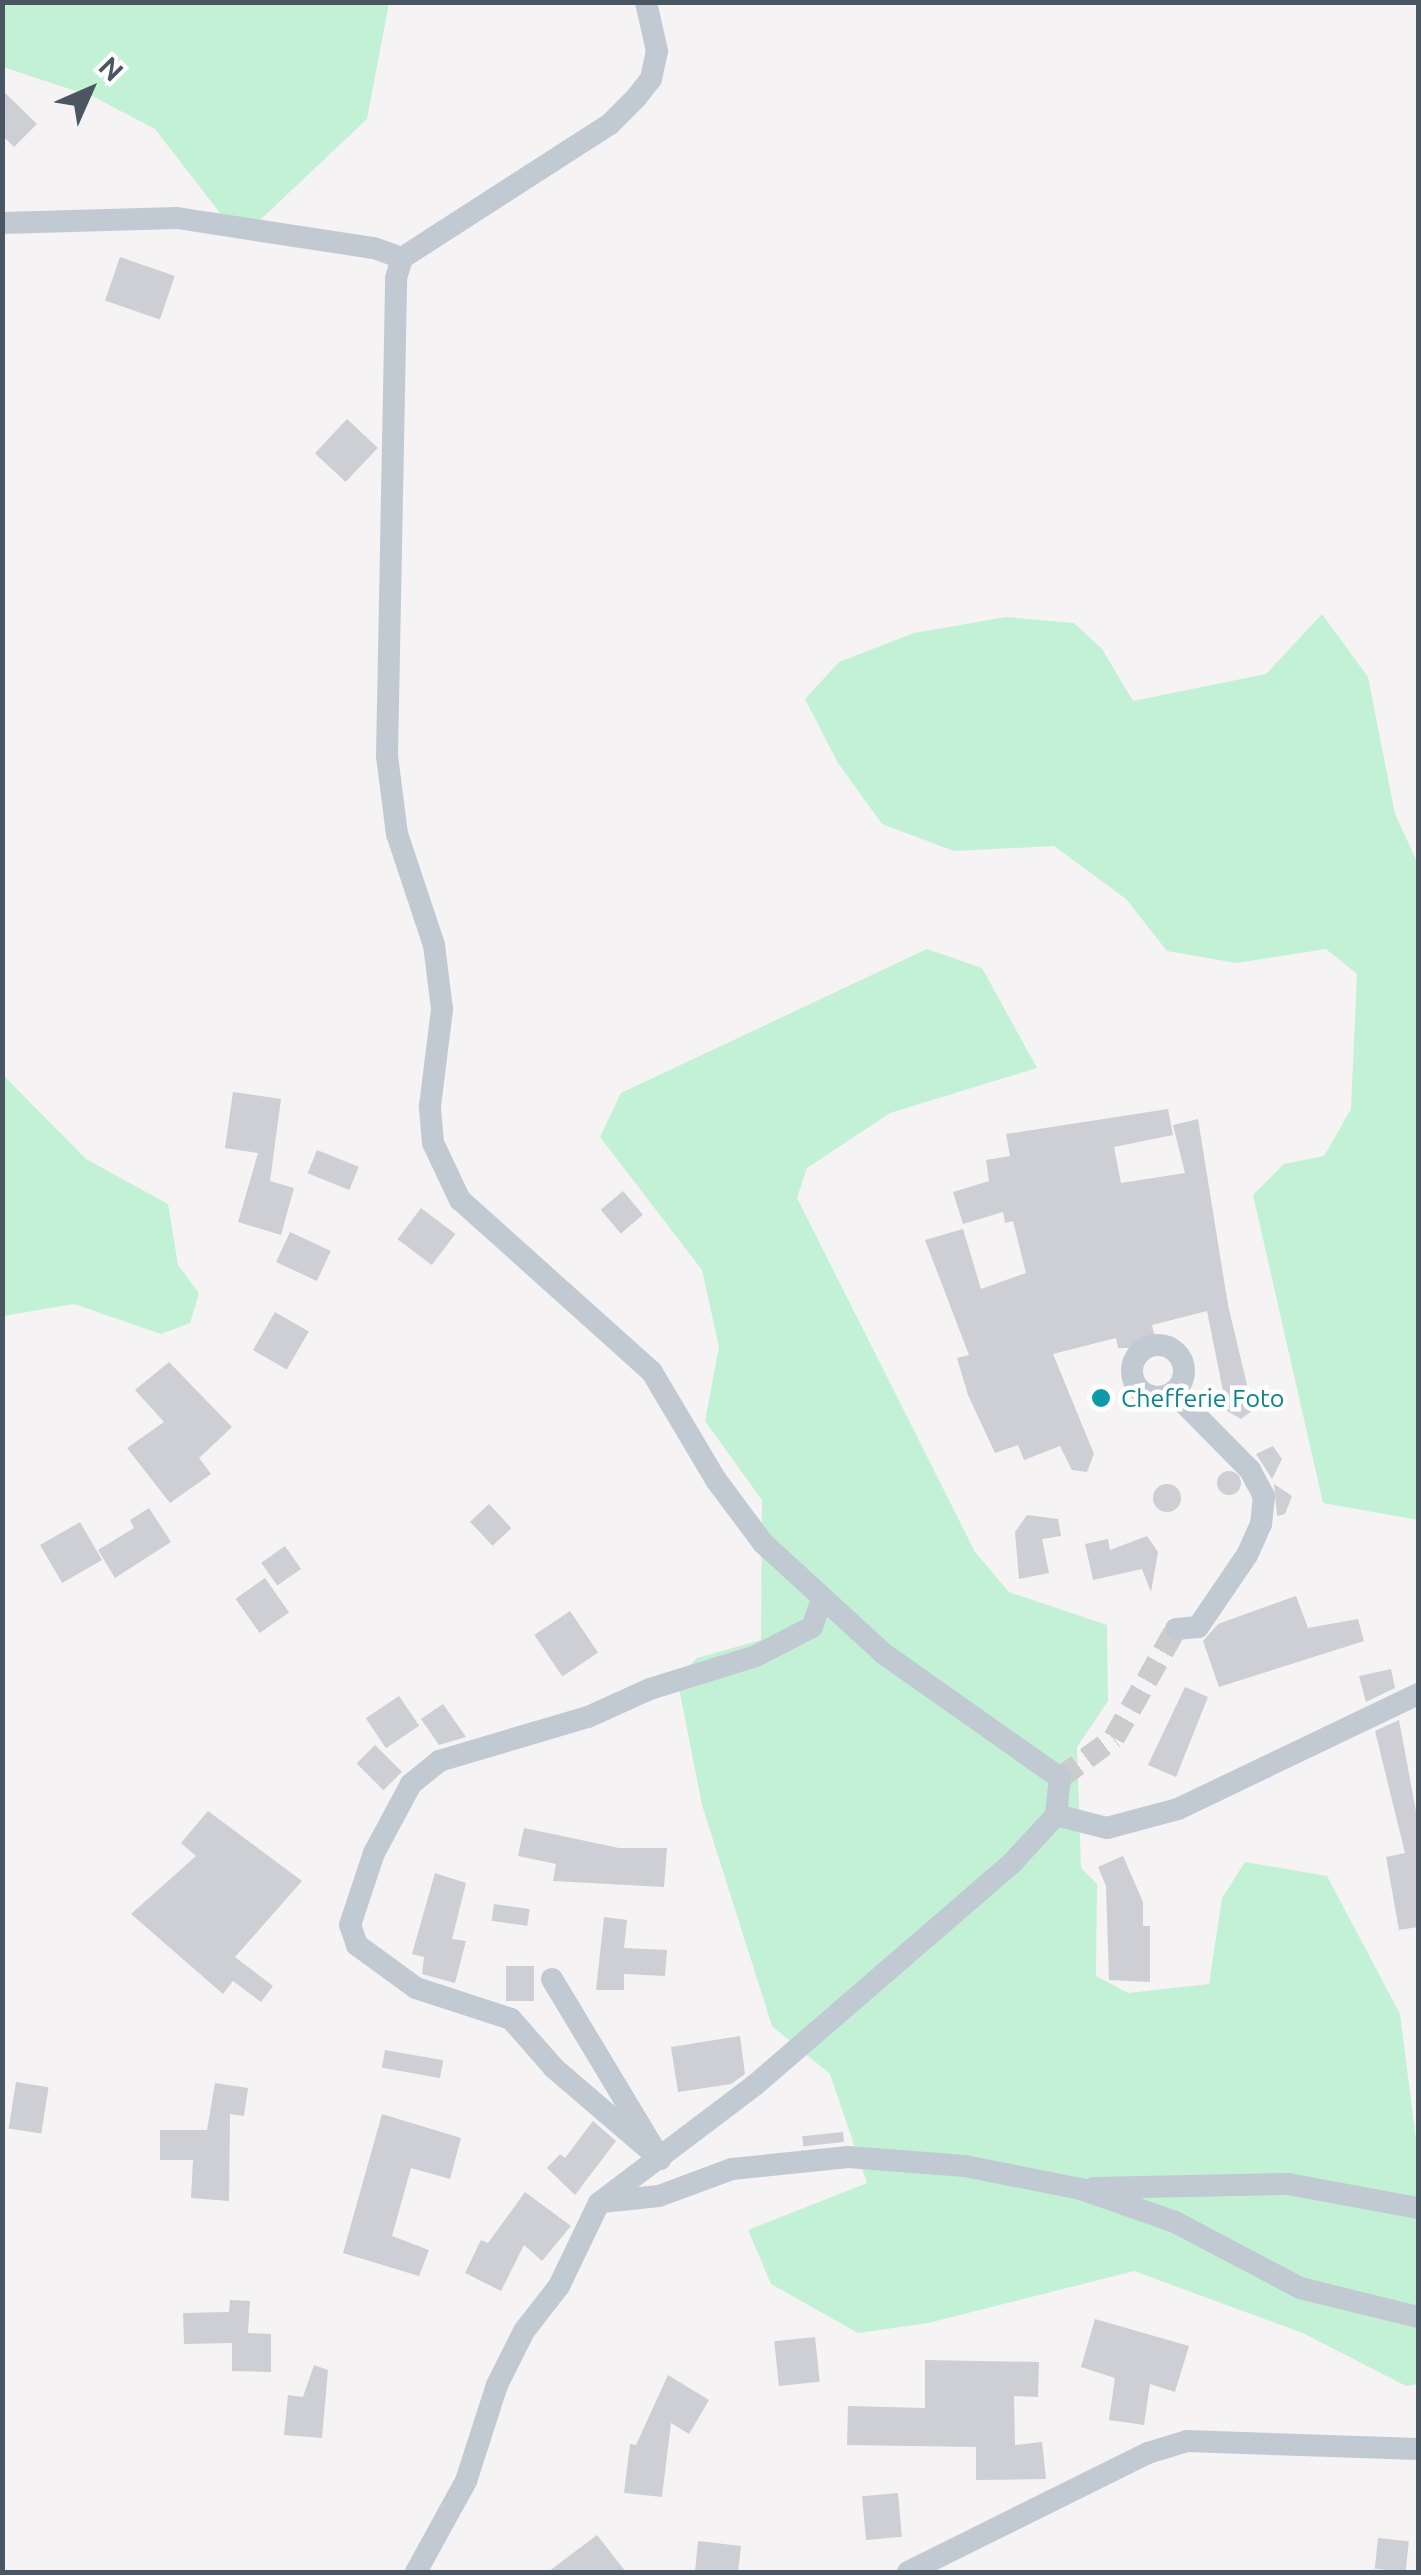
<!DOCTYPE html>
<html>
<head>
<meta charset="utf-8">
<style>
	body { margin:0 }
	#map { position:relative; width:1421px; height:2575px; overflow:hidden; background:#f5f3f3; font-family:Ubuntu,sans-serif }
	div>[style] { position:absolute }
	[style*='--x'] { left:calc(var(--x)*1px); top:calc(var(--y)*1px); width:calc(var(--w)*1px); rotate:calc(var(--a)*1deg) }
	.green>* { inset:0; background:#c3f1d5 }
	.building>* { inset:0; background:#cdcfd5; transform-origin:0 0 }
	.round { border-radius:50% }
	.minor-tunnel>* { height:22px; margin-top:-11px; transform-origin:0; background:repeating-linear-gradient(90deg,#caccce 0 22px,transparent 0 33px) }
	.minor>* { height:22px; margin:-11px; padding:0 11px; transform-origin:11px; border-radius:11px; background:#c1cad2 }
	.minor>.ring { margin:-11px; padding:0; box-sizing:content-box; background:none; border:22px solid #c1cad2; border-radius:50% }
	.dots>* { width:28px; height:28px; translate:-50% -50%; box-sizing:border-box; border:5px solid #fff; border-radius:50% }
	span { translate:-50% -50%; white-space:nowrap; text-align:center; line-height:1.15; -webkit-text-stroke:9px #fff; paint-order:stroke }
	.culture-label { font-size:25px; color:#0d838f }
	.left { translate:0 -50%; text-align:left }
	.frame { position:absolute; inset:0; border:5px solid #4a5661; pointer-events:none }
	.north { position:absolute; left:40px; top:40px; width:100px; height:100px; -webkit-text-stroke:8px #fff; paint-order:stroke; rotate:45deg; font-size:28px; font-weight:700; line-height:40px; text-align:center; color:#4a5661 }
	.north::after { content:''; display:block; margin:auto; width:35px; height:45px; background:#4a5661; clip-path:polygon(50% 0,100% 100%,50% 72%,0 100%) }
</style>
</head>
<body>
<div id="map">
	<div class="green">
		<div style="clip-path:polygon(3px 3px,389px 3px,367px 119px,240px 239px,155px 129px,94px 97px,3px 67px)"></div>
		<div style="clip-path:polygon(1322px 614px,1368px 677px,1395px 814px,1418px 864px,1418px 1520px,1323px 1503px,1253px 1195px,1284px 1164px,1324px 1156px,1351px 1109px,1357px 974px,1326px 949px,1236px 963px,1167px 951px,1126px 899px,1054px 846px,954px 851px,882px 824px,838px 763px,805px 699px,839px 662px,914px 633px,1006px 617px,1074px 623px,1102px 649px,1133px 701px,1266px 674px)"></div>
		<div style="clip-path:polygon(927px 949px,982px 968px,1037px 1068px,890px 1113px,807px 1168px,797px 1198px,975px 1552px,1009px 1592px,1107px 1625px,1108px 1701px,1077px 1747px,1081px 1868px,1097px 1884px,1096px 1976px,1128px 1993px,1209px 1984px,1222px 1898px,1245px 1862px,1327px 1876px,1400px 2014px,1418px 2155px,1418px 2384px,1406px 2386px,1303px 2333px,1134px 2271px,928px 2323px,858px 2333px,771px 2284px,748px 2230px,867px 2183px,830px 2074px,772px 2026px,702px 1805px,677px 1678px,697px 1658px,761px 1640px,762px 1500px,705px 1421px,719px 1347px,702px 1270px,600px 1137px,621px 1093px)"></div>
		<div style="clip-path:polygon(3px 1075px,86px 1159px,168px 1204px,178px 1265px,199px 1293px,190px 1323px,161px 1334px,74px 1304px,3px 1316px)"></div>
	</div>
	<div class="building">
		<div style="clip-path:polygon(2px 90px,37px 124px,14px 147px,2px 135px)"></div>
		<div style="left:120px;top:257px;width:58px;height:46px;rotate:19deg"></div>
		<div style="left:347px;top:419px;width:42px;height:47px;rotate:43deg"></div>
		<div style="clip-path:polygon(233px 1092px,281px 1099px,270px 1181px,294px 1188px,281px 1235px,238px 1222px,258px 1153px,225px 1148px)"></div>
		<div style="clip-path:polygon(1168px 1109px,1173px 1135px,1114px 1147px,1121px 1183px,1185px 1173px,1173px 1125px,1198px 1119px,1228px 1305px,1253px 1410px,1241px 1419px,1227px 1411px,1207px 1311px,1152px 1325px,1155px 1338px,1140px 1348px,1118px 1348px,1116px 1338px,1053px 1354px,1094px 1454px,1087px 1472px,1072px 1470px,1060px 1446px,1024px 1460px,1018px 1445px,995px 1453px,968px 1395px,957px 1358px,969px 1355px,925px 1240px,963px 1229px,981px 1289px,1026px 1273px,1013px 1221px,1005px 1223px,1003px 1212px,963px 1224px,953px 1192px,989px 1181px,986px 1160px,1010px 1156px,1006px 1134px)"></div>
		<div style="left:317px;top:1150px;width:45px;height:25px;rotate:22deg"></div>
		<div style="left:623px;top:1191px;width:31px;height:29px;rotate:50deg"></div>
		<div style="left:421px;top:1208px;width:43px;height:39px;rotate:37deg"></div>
		<div style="left:290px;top:1232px;width:45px;height:33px;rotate:25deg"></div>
		<div style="left:275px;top:1312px;width:39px;height:44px;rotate:30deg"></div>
		<div style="clip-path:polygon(169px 1362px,232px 1427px,199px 1458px,211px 1474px,170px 1503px,127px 1448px,164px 1422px,135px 1390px)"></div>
		<div style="clip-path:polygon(1273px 1446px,1282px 1459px,1272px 1479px,1256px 1454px)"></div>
		<div class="round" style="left:1217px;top:1471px;width:24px;height:24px"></div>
		<div style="clip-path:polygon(1274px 1484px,1292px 1496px,1285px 1514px,1277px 1516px)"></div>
		<div class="round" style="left:1153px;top:1484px;width:28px;height:28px"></div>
		<div style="left:489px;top:1504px;width:33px;height:26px;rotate:47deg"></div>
		<div style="clip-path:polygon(149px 1508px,171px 1542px,115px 1578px,98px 1550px,134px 1528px,130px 1520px)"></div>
		<div style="clip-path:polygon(1027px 1515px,1058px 1519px,1061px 1536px,1042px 1539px,1049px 1573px,1019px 1579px,1015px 1532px)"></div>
		<div style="left:80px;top:1522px;width:44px;height:46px;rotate:60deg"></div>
		<div style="clip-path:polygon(1147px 1536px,1158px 1552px,1151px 1592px,1142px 1569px,1093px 1580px,1085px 1544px,1108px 1539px,1110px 1550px)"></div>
		<div style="left:285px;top:1546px;width:28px;height:29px;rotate:55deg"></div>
		<div style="left:265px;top:1578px;width:42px;height:36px;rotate:55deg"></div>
		<div style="clip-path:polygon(1296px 1596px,1308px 1628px,1358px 1619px,1364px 1641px,1219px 1687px,1203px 1641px,1218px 1624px)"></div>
		<div style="left:570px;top:1611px;width:50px;height:43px;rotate:56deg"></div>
		<div style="clip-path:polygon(1391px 1669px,1395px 1688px,1366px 1702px,1359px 1676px)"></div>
		<div style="clip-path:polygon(1185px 1687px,1208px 1697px,1176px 1777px,1148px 1765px)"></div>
		<div style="left:399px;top:1696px;width:36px;height:40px;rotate:56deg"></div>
		<div style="clip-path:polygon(443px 1704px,466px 1737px,439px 1745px,421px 1719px)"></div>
		<div style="clip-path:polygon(1399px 1720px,1418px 1822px,1418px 1927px,1399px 1930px,1386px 1857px,1405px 1853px,1375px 1731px)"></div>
		<div style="left:375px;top:1745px;width:38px;height:26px;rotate:45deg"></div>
		<div style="clip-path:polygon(208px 1811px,302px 1881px,235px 1957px,273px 1986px,261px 2002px,233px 1981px,223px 1994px,131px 1914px,196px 1856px,181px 1843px)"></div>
		<div style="clip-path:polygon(524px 1828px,619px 1848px,667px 1848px,664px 1887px,553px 1881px,556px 1864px,518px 1856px)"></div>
		<div style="clip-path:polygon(1123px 1856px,1143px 1902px,1143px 1926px,1150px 1926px,1150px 1982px,1109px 1980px,1106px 1886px,1098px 1867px)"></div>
		<div style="clip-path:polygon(435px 1873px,466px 1883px,452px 1939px,466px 1941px,455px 1983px,422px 1974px,424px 1957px,412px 1954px)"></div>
		<div style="left:494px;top:1904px;width:36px;height:17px;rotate:8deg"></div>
		<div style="clip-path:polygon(604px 1917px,627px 1920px,624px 1948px,667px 1950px,665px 1976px,624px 1974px,624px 1990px,596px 1990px)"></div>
		<div style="left:506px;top:1966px;width:28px;height:35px"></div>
		<div style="clip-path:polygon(740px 2036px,745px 2074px,731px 2084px,678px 2092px,671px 2047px)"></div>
		<div style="left:385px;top:2050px;width:59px;height:18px;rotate:10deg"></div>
		<div style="left:16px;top:2082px;width:33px;height:47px;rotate:9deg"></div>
		<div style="clip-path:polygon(215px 2083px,248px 2088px,244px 2116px,230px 2114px,229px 2201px,191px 2198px,193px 2160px,160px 2160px,160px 2130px,207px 2130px)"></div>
		<div style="clip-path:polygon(382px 2114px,461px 2138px,450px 2179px,411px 2168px,392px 2236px,429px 2250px,419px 2276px,343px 2253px)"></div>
		<div style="clip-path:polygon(593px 2121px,616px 2141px,575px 2195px,547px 2168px,560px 2154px,565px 2158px)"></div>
		<div style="left:843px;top:2132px;width:10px;height:41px;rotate:84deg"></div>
		<div style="clip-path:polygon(525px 2192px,571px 2226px,542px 2261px,524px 2245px,501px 2291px,465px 2273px,481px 2240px,488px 2243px)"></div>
		<div style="clip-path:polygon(230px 2300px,250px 2301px,248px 2333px,271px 2334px,271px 2372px,232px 2371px,232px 2343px,184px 2344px,183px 2313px,229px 2312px)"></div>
		<div style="clip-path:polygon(1095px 2319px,1189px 2346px,1175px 2392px,1150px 2384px,1144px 2425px,1109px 2420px,1115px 2378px,1081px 2367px)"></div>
		<div style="left:815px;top:2337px;width:45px;height:41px;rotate:84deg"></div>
		<div style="clip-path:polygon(925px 2360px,1039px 2362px,1038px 2397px,1014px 2396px,1015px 2445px,1042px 2442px,1046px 2479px,976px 2480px,976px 2447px,847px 2445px,848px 2406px,925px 2408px)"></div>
		<div style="clip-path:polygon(314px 2365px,328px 2370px,322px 2438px,284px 2435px,288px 2395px,303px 2397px)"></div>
		<div style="clip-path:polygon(668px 2375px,709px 2400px,689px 2434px,671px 2423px,662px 2497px,624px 2493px,630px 2444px,636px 2445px)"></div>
		<div style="left:898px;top:2493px;width:44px;height:36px;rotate:85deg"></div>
		<div style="clip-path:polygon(597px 2535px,626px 2572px,548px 2572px)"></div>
		<div style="left:1378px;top:2538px;width:31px;height:31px;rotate:6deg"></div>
		<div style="clip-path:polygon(698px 2541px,741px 2546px,738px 2572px,695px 2572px)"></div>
	</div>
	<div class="minor-tunnel">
		<div style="--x:1060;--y:1778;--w:67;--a:-36.5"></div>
		<div style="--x:1114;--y:1738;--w:125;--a:-60.4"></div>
	</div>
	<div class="minor">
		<div style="--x:2;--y:223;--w:175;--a:-1.6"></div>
		<div style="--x:177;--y:218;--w:199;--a:8.7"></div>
		<div style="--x:374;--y:248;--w:30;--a:20"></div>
		<div class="ring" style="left:1132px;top:1345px;width:30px;height:30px"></div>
		<div style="--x:1173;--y:1392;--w:110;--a:45.4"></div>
		<div style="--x:1250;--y:1470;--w:30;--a:62"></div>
		<div style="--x:1264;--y:1496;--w:28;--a:96"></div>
		<div style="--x:1261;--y:1524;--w:34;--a:114"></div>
		<div style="--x:1247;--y:1555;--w:87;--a:124.2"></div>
		<div style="--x:1198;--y:1627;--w:22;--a:175"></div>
		<div style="--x:1056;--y:1815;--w:53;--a:14.3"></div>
		<div style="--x:1107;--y:1828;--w:73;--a:-15"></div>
		<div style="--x:1178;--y:1809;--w:266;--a:-25.6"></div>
		<div style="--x:552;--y:1979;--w:210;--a:59"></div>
		<div style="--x:660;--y:2159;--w:140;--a:-139.4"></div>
		<div style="--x:554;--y:2068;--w:65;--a:-131.3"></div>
		<div style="--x:511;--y:2019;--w:100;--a:-161.9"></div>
		<div style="--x:416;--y:1988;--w:73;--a:-143.9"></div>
		<div style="--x:357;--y:1945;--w:21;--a:-109"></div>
		<div style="--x:350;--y:1925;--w:76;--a:-71.6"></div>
		<div style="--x:374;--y:1853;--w:78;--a:-61.8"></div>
		<div style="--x:411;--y:1784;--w:36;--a:-39"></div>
		<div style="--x:439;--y:1761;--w:155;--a:-16.5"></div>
		<div style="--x:588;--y:1717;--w:68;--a:-24.3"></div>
		<div style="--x:650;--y:1689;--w:111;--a:-17.3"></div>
		<div style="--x:756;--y:1656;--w:63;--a:-27.4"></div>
		<div style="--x:812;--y:1627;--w:30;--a:-70"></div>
		<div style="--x:1094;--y:2188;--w:194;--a:-1.2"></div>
		<div style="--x:1288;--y:2184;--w:132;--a:10.5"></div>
		<div style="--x:602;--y:2202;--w:57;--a:-6"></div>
		<div style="--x:659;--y:2196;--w:78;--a:-20.3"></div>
		<div style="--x:732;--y:2169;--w:117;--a:-5.9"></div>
		<div style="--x:848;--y:2157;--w:117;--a:4.4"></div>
		<div style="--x:965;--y:2166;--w:118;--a:11.2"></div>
		<div style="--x:1081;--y:2189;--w:100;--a:19.3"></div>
		<div style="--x:1175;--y:2222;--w:141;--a:27.8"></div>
		<div style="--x:1300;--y:2288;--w:122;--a:13.8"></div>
		<div style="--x:416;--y:2572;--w:104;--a:-61.2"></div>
		<div style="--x:466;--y:2481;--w:101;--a:-72.1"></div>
		<div style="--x:497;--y:2385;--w:60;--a:-63.4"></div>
		<div style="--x:524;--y:2331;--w:57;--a:-52.1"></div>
		<div style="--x:559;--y:2286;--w:92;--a:-64.3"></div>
		<div style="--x:599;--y:2203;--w:196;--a:-37.1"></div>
		<div style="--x:755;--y:2085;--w:341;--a:-40.8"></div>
		<div style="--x:1013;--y:1862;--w:64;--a:-47.5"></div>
		<div style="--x:1056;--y:1815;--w:37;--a:-84"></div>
		<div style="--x:1060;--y:1778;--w:217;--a:-144.8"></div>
		<div style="--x:883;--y:1653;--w:163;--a:-137.5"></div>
		<div style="--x:763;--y:1543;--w:79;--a:-126.7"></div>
		<div style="--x:716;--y:1480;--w:126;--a:-120.7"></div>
		<div style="--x:652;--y:1372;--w:258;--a:-138.1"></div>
		<div style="--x:460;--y:1200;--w:63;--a:-115.3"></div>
		<div style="--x:433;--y:1143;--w:37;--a:-95"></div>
		<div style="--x:430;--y:1106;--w:98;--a:-82.9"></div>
		<div style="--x:442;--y:1009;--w:64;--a:-97.1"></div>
		<div style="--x:434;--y:945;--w:117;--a:-108.4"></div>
		<div style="--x:397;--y:834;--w:79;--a:-97.3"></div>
		<div style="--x:387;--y:756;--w:478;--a:-88.9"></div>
		<div style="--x:396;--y:278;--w:21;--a:-73"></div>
		<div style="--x:402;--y:258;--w:247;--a:-32.8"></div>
		<div style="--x:610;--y:124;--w:37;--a:-45"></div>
		<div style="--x:636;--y:98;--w:24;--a:-52"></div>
		<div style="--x:651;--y:79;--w:29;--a:-78"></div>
		<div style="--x:657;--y:51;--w:50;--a:-102.7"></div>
		<div style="--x:908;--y:2572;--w:268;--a:-26.4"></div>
		<div style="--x:1148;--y:2453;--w:41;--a:-17.1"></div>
		<div style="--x:1187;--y:2441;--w:231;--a:2"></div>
	</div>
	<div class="dots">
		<div style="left:1101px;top:1398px;background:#0f9aa8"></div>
	</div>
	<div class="culture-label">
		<span class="left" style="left:1121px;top:1398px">Chefferie Foto</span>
	</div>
	<div class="frame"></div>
	<div class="north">N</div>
</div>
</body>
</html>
